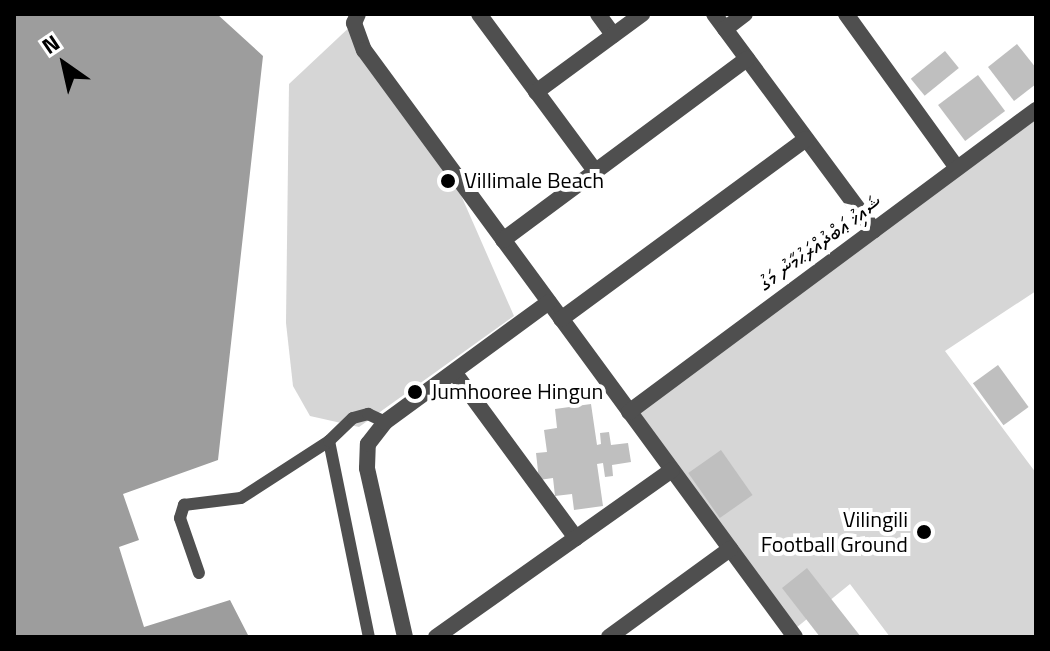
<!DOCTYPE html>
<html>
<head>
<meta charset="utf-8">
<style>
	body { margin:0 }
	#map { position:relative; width:1050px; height:651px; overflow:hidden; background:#fff; font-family:"Titillium Web","Noto Sans Thaana",sans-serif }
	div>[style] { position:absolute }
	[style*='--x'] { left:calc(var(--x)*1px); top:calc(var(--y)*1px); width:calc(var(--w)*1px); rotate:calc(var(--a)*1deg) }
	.green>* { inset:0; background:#d6d6d6 }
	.water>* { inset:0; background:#9d9d9d }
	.building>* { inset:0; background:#bfbfbf; transform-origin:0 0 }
	.service>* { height:12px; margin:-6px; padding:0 6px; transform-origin:6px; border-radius:6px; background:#4f4f4f }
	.minor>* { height:16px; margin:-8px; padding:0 8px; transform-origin:8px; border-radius:8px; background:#4f4f4f }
	.dots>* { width:22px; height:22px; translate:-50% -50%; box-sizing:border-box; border:4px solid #fff; border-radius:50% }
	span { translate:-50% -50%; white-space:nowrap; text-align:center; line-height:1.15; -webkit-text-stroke:8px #fff; paint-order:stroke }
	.poi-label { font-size:22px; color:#000 }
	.left { translate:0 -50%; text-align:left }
	.right { translate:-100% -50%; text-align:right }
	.street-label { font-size:22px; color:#000 }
	.frame { position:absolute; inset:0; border:16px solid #000; pointer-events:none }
	.north { position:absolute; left:24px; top:24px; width:80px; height:80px; -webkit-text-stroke:6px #fff; paint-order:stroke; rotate:326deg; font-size:22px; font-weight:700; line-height:32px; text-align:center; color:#000 }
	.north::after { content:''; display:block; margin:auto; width:28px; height:36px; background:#000; clip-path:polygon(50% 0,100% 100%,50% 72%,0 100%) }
</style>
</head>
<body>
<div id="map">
	<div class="green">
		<div style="clip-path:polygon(354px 23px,457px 186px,514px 316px,359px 427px,310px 416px,293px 386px,286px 323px,289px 84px)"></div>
		<div style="clip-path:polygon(1036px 111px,1036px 291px,945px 351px,1036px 473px,1036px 637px,890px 637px,850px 584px,791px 632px,629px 412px)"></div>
	</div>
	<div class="water">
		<div style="clip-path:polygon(14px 14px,217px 14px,263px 56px,218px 460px,123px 494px,139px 540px,119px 547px,144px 627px,230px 600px,249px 637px,14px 637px)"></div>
	</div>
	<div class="building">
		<div style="clip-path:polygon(1017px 44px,1036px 68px,1036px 84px,1014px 101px,988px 67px)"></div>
		<div style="left:945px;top:51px;width:22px;height:44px;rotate:51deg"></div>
		<div style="left:978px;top:75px;width:45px;height:50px;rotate:53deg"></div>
		<div style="left:998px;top:365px;width:52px;height:31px;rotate:54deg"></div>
		<div style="clip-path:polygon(591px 404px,597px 445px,601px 444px,600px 433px,609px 432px,611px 445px,628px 443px,631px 462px,612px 465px,613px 476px,605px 477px,603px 463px,597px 464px,603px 506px,574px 510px,572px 494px,555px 496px,553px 478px,539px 480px,536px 453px,547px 452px,544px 430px,557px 428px,555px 409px)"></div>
		<div style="left:721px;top:450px;width:55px;height:40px;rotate:55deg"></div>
		<div style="clip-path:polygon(807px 568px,861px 637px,820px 637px,782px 588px)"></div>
	</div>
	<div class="service">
		<div style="--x:329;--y:441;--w:200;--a:78.5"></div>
		<div style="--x:199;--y:573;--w:58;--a:-109.1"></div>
		<div style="--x:180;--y:518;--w:14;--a:-73"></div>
		<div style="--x:184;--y:505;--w:57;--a:-7"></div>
		<div style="--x:241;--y:498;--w:105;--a:-32.9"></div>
		<div style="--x:329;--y:441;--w:33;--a:-44"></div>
		<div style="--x:353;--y:418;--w:16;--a:-15"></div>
		<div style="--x:368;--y:414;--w:19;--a:25"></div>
	</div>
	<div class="minor">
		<div style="--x:358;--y:14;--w:10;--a:114"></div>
		<div style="--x:354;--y:23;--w:29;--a:70"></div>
		<div style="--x:364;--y:50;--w:728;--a:53.71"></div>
		<div style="--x:479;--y:14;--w:195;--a:53.5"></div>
		<div style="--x:598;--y:14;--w:26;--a:54"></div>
		<div style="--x:714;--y:14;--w:269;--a:53.5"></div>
		<div style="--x:846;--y:14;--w:190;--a:54.2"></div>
		<div style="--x:725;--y:29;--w:25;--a:-37"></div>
		<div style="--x:536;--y:92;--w:132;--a:-36.3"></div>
		<div style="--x:503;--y:240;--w:304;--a:-36.6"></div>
		<div style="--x:561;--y:319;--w:304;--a:-36.3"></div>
		<div style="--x:454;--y:372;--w:206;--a:53.7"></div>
		<div style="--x:629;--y:412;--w:507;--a:-36.58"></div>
		<div style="--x:405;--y:637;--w:173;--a:-102.7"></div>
		<div style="--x:367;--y:468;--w:24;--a:-88"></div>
		<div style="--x:368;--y:444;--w:28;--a:-52"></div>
		<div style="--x:385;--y:422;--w:203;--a:-36.2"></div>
		<div style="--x:436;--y:637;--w:289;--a:-35.3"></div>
		<div style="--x:609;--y:637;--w:150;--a:-36"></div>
	</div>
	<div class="dots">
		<div style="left:448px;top:181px;background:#000"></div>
		<div style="left:415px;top:392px;background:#000"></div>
		<div style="left:924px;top:532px;background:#000"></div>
	</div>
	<div class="poi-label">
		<span class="left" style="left:464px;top:181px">Villimale Beach</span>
		<span class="left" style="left:431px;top:392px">Jumhooree Hingun</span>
		<span class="right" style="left:908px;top:532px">Vilingili<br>Football Ground</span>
	</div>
	<div class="street-label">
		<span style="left:820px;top:243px;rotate:-36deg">ޝައިިޚު ޢަބްދުއްރަޙުމާނު މަގު</span>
	</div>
	<div class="frame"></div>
	<div class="north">N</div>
</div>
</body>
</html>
